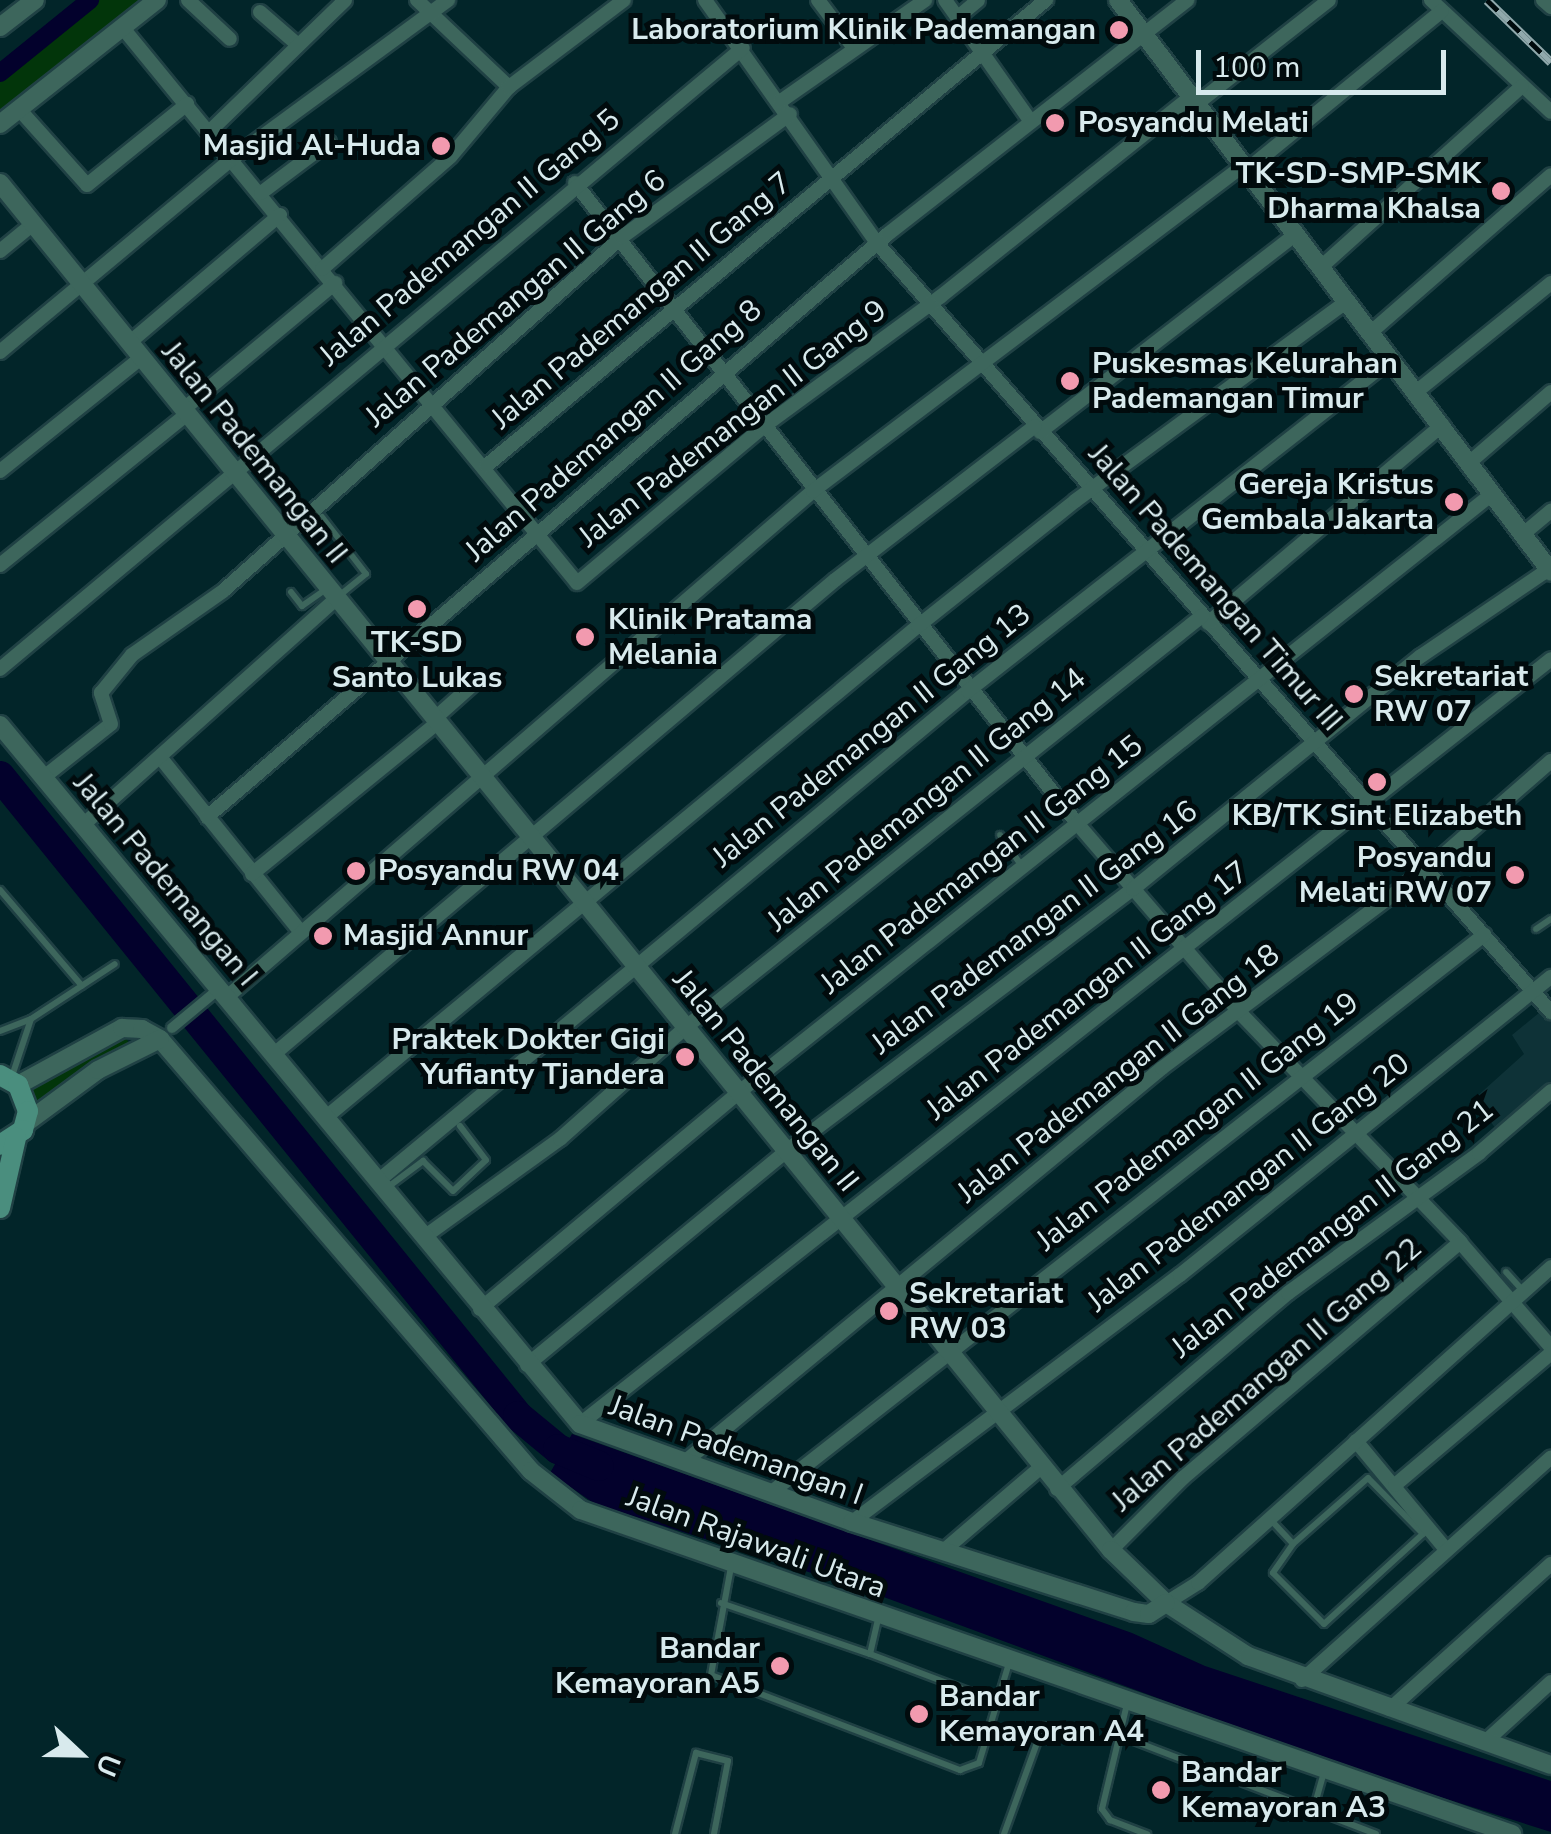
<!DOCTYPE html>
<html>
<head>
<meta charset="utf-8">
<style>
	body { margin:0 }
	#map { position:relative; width:1551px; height:1834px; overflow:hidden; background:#022529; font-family:"Nunito Sans",sans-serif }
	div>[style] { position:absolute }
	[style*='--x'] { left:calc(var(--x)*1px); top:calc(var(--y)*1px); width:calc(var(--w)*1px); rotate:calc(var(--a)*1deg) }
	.built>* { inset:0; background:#0e3237 }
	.green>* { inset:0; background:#02350a }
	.water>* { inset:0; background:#03012c }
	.canal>* { height:18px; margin:-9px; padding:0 9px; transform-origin:9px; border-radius:9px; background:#03012c }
	.river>* { height:30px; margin:-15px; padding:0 15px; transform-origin:15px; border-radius:15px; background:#03012c }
	.roads { filter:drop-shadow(2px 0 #204144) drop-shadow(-2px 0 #204144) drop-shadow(0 2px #204144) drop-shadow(0 -2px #204144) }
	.service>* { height:6px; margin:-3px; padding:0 3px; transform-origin:3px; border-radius:3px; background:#3d665c }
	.pedestrian>* { height:10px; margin:-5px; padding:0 5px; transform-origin:5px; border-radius:5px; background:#3d665c }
	.minor>* { height:14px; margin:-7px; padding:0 7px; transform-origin:7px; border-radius:7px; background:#3d665c }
	.tertiary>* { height:18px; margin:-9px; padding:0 9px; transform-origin:9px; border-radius:9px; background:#3d665c }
	.secondary>* { height:20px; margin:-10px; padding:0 10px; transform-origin:10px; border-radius:10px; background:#4a8e7e }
	.rail>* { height:9px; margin-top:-4.5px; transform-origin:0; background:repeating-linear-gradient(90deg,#010b0d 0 15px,#91a9ac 0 30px); box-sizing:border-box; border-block:2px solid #91a9ac }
	.dots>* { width:28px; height:28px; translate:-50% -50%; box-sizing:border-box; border:5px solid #010b0d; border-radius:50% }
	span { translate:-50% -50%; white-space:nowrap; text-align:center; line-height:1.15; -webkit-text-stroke:10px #010b0d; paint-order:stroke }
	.poi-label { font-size:30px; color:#d8eaed; font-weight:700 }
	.right { translate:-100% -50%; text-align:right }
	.left { translate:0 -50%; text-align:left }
	.street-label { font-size:30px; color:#d8eaed }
	.north { position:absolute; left:30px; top:1704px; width:100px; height:100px; -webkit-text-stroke:8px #010b0d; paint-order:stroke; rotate:112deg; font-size:28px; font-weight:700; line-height:40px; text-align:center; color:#d8eaed }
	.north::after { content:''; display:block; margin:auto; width:35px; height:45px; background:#d8eaed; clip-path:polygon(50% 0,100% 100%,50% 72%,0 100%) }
	.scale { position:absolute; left:1196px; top:50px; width:250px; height:45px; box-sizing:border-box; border:5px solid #d8eaed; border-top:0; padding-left:12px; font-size:30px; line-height:35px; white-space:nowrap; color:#d8eaed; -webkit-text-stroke:8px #010b0d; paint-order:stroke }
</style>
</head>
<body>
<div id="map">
	<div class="built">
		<div style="clip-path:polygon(1545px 1008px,1551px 1016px,1551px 1103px,1504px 1140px,1474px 1099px,1524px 1054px,1512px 1035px)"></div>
	</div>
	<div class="green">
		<div style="clip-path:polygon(90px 0,155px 0,0 125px,0 73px)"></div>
		<div style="clip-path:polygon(122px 1028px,133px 1053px,26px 1123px,18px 1085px)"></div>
	</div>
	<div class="water">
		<div style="clip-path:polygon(572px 1434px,1132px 1633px,1205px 1666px,1551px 1781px,1551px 1832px,1339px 1765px,862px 1589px,595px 1504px,550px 1473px)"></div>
	</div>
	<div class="canal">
		<div style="--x:0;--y:73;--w:116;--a:-39"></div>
	</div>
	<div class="river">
		<div style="--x:0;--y:776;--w:823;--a:51.01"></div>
		<div style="--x:518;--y:1416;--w:52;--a:39.5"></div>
		<div style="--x:558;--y:1449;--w:44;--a:22.5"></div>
	</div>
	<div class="roads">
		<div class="service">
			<div style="--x:322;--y:517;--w:72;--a:52.3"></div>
			<div style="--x:366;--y:574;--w:36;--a:141"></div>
			<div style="--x:291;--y:592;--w:18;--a:52"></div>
			<div style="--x:302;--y:606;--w:32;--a:-35"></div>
			<div style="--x:1000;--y:835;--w:38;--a:55"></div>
			<div style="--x:0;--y:890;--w:126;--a:49.5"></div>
			<div style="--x:1536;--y:929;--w:18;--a:-34"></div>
			<div style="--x:31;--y:1019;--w:100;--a:-33.2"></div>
			<div style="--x:0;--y:1031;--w:33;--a:-21"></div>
			<div style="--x:31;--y:1019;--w:60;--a:108.4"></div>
			<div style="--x:388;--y:1187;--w:44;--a:-36.6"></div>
			<div style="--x:423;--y:1161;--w:42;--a:45"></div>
			<div style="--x:453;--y:1191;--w:45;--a:-43.2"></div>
			<div style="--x:486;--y:1160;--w:43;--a:-127.4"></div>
			<div style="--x:1506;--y:1272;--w:24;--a:48"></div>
			<div style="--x:1269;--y:1518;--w:35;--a:47"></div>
			<div style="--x:1293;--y:1544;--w:35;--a:125"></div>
			<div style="--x:1273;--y:1573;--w:72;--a:45"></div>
			<div style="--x:1324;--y:1624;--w:134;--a:-42.3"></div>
			<div style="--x:1423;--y:1534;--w:78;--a:-134.5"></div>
			<div style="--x:1368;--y:1478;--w:100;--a:138.7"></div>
			<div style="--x:731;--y:1567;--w:110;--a:100.5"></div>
			<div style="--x:711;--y:1675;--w:267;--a:20.9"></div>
			<div style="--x:960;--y:1770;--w:20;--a:-20"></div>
			<div style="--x:979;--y:1763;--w:104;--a:-73.3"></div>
			<div style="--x:721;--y:1603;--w:157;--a:18.9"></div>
			<div style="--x:870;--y:1654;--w:36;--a:-77"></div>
			<div style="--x:870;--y:1654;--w:137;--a:20.6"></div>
			<div style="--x:1127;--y:1704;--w:108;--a:103.4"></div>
			<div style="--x:1102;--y:1809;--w:14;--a:54"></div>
			<div style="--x:1110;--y:1820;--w:40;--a:21"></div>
			<div style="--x:1121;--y:1736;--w:273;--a:21"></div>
			<div style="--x:1313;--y:1811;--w:41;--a:-74.2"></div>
			<div style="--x:675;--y:1834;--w:84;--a:-75.5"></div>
			<div style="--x:696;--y:1753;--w:33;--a:14"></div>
			<div style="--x:728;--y:1761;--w:74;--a:100.9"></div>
			<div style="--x:1004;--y:1834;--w:115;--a:-70.1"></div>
		</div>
		<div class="pedestrian">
			<div style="--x:172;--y:1028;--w:55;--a:-39.8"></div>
		</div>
		<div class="minor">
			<div style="--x:188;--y:0;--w:57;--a:42.9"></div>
			<div style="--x:417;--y:0;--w:127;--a:43.4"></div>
			<div style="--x:705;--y:0;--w:298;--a:54.7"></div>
			<div style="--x:877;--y:243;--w:1023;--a:48.77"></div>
			<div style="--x:818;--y:0;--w:60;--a:53.1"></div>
			<div style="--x:945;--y:0;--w:146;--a:54.8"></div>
			<div style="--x:1431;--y:0;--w:164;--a:43"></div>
			<div style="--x:1543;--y:0;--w:11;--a:41"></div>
			<div style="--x:260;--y:12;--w:50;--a:41"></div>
			<div style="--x:958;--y:17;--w:26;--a:-40"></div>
			<div style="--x:122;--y:27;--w:718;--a:50.7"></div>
			<div style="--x:577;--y:583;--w:243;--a:-40"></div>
			<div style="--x:763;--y:427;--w:220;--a:-36.3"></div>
			<div style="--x:940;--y:297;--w:324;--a:-38.6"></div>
			<div style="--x:781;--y:101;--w:176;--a:-35"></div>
			<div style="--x:1199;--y:102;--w:165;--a:-38.1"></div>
			<div style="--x:18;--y:108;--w:103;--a:48.1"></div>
			<div style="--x:87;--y:185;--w:129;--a:-39"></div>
			<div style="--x:210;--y:131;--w:188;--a:-44.1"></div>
			<div style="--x:1248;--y:169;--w:250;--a:-39.2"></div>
			<div style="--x:575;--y:183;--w:812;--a:51.9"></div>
			<div style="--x:1076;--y:822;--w:252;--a:49.3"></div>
			<div style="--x:1240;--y:1013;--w:318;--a:46.1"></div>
			<div style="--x:1460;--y:1242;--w:139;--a:49.1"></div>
			<div style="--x:261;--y:193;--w:85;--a:-36.9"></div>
			<div style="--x:0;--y:251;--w:43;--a:-39.3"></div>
			<div style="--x:1321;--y:267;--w:270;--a:-42"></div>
			<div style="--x:322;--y:269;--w:171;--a:-41.2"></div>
			<div style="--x:451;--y:156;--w:90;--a:-50"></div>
			<div style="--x:509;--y:87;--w:144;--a:-37.1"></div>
			<div style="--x:1370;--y:333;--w:240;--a:-41.1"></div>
			<div style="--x:129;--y:343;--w:198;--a:-40.3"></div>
			<div style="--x:0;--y:352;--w:303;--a:-39.8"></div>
			<div style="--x:233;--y:158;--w:267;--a:-36.3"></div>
			<div style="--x:1416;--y:392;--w:174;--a:-38.9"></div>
			<div style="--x:184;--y:409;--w:197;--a:-39.8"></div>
			<div style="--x:1040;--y:432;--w:324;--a:-37.7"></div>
			<div style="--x:1470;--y:462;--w:107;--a:-40.8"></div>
			<div style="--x:486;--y:466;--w:729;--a:-39.77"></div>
			<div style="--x:0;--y:471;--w:179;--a:-38.7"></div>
			<div style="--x:1522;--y:535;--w:38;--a:-40"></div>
			<div style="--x:0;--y:565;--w:240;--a:-38.9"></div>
			<div style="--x:1208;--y:623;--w:307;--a:-40.2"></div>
			<div style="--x:0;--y:669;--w:968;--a:-39.89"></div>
			<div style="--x:434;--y:719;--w:60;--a:-41.6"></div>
			<div style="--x:160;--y:757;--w:223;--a:51.2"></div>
			<div style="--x:44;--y:777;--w:85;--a:-38.3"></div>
			<div style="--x:111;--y:724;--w:33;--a:-108"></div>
			<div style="--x:101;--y:693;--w:49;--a:-50.8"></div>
			<div style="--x:132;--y:655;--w:111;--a:-35.1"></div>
			<div style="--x:223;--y:591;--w:533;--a:-41.58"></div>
			<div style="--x:622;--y:237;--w:208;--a:-36.2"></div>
			<div style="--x:207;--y:817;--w:896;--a:-40.57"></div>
			<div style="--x:888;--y:234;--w:380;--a:-38"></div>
			<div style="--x:83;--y:825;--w:341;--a:-41.8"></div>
			<div style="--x:252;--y:874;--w:239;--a:-39.2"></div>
			<div style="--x:227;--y:997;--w:774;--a:-40.81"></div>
			<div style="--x:813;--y:491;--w:540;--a:-37.1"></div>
			<div style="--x:273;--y:1055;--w:736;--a:-40.2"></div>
			<div style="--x:835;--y:580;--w:252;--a:-37.6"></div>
			<div style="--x:325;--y:1118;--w:771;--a:-39.68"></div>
			<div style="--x:918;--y:626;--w:201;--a:-38.5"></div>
			<div style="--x:1075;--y:501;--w:336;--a:-36.3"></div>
			<div style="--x:378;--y:1181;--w:767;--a:-39.71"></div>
			<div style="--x:968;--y:691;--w:536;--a:-38.11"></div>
			<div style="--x:424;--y:1237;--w:168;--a:-35.8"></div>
			<div style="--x:560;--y:1139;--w:169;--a:-41.6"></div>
			<div style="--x:686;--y:1027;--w:660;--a:-38.54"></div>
			<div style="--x:480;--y:1309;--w:336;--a:-39.9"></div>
			<div style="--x:738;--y:1093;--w:963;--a:-38.46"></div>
			<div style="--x:527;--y:1365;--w:335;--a:-39.5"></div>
			<div style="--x:785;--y:1152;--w:436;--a:-37.1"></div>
			<div style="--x:1133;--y:889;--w:370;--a:-39"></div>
			<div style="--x:1421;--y:656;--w:155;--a:-34.2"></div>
			<div style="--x:580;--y:1424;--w:1236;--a:-38.23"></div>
			<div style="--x:1356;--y:1441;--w:138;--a:50.3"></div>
			<div style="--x:687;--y:1460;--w:616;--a:-39.53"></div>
			<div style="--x:1162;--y:1068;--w:330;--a:-36.9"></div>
			<div style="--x:1426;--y:870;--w:166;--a:-41.1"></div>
			<div style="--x:1395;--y:1485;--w:204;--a:-40.2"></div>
			<div style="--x:1057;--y:1489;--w:303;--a:-40.3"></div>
			<div style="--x:1288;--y:1293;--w:237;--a:-36.2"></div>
			<div style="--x:1479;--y:1153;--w:95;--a:-40.7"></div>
			<div style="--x:773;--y:1491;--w:903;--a:-38.03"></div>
			<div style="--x:852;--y:1522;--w:411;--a:-37"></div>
			<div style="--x:1180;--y:1275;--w:476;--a:-38.8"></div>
			<div style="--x:1111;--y:1550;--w:102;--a:-45"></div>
			<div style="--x:1183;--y:1478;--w:364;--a:-40.4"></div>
			<div style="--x:942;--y:1552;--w:130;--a:-40.6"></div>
			<div style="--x:1166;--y:1603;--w:38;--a:-32"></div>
			<div style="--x:1198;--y:1583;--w:474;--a:-41.8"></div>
			<div style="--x:1302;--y:1680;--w:334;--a:-41.8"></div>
			<div style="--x:1390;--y:1709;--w:217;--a:-42"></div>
			<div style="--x:1485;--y:1742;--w:89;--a:-42.3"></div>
		</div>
		<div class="tertiary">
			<div style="--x:1118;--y:0;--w:717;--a:52.87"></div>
			<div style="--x:0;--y:27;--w:44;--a:-37.6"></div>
			<div style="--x:0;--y:124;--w:200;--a:-38.3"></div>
			<div style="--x:0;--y:183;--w:1762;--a:50.9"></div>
			<div style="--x:1111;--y:1550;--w:76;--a:43.9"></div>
			<div style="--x:1166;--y:1603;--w:98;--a:32.9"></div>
			<div style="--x:1248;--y:1656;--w:322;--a:19.8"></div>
			<div style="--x:0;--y:725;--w:908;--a:50.32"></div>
			<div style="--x:580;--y:1424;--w:289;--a:19.8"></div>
			<div style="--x:852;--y:1522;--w:296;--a:17.7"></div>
			<div style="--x:1134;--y:1612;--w:15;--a:8"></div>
			<div style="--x:1149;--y:1614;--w:20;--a:-33"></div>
			<div style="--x:18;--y:1085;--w:119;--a:-28.7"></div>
			<div style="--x:122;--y:1028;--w:20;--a:3"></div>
			<div style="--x:142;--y:1029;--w:21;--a:29"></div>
			<div style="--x:160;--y:1039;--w:569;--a:49.34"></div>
			<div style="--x:531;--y:1471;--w:63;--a:38"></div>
			<div style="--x:581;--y:1510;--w:986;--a:19.19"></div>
			<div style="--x:26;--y:1123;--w:89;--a:-36.4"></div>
			<div style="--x:98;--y:1070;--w:69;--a:-26.6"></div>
		</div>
		<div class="secondary">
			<div style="--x:0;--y:1075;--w:21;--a:29"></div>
			<div style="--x:18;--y:1085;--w:28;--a:69"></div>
			<div style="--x:28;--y:1111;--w:20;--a:105"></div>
			<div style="--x:23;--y:1130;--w:27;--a:147"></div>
			<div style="--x:0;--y:1208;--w:72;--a:-77.1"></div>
		</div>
	</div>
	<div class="rail">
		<div style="--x:1487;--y:0;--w:89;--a:44.1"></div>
	</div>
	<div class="dots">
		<div style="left:1119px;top:30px;background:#f29aaf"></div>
		<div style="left:1055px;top:123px;background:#f29aaf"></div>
		<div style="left:441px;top:146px;background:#f29aaf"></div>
		<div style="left:1501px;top:191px;background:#f29aaf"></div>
		<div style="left:1070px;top:381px;background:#f29aaf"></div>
		<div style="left:1454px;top:502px;background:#f29aaf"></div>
		<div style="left:417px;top:609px;background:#f29aaf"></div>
		<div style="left:585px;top:637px;background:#f29aaf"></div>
		<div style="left:1354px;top:694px;background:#f29aaf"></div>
		<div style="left:1377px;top:782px;background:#f29aaf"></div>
		<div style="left:356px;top:871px;background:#f29aaf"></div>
		<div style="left:1515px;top:875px;background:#f29aaf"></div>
		<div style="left:323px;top:936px;background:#f29aaf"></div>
		<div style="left:685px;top:1057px;background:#f29aaf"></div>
		<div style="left:889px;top:1311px;background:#f29aaf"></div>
		<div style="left:780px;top:1666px;background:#f29aaf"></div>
		<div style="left:919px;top:1714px;background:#f29aaf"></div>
		<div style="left:1161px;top:1790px;background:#f29aaf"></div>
	</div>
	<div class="poi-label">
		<span class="right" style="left:1096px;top:30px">Laboratorium Klinik Pademangan</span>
		<span class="left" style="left:1078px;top:123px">Posyandu Melati</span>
		<span class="right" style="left:421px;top:146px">Masjid Al-Huda</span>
		<span class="right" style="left:1481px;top:191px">TK-SD-SMP-SMK<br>Dharma Khalsa</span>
		<span class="left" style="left:1092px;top:381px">Puskesmas Kelurahan<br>Pademangan Timur</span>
		<span class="right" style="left:1434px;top:502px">Gereja Kristus<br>Gembala Jakarta</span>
		<span class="left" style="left:608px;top:637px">Klinik Pratama<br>Melania</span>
		<span style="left:417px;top:660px">TK-SD<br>Santo Lukas</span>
		<span class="left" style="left:1374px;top:694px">Sekretariat<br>RW 07</span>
		<span style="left:1377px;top:816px">KB/TK Sint Elizabeth</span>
		<span class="right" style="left:1492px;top:875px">Posyandu<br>Melati RW 07</span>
		<span class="left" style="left:378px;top:871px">Posyandu RW 04</span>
		<span class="left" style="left:343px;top:936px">Masjid Annur</span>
		<span class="right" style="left:665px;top:1057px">Praktek Dokter Gigi<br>Yufianty Tjandera</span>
		<span class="left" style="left:909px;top:1311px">Sekretariat<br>RW 03</span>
		<span class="right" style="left:760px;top:1666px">Bandar<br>Kemayoran A5</span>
		<span class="left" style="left:939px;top:1714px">Bandar<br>Kemayoran A4</span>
		<span class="left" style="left:1181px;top:1790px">Bandar<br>Kemayoran A3</span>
	</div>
	<div class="street-label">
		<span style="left:470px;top:238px;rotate:-40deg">Jalan Pademangan II Gang 5</span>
		<span style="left:516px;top:299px;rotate:-40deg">Jalan Pademangan II Gang 6</span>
		<span style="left:642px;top:301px;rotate:-40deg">Jalan Pademangan II Gang 7</span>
		<span style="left:733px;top:424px;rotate:-38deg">Jalan Pademangan II Gang 9</span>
		<span style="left:614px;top:431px;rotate:-41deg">Jalan Pademangan II Gang 8</span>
		<span style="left:254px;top:453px;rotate:51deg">Jalan Pademangan II</span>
		<span style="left:1215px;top:588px;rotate:49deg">Jalan Pademangan Timur III</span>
		<span style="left:872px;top:736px;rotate:-39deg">Jalan Pademangan II Gang 13</span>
		<span style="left:927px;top:800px;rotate:-39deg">Jalan Pademangan II Gang 14</span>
		<span style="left:982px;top:865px;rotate:-38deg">Jalan Pademangan II Gang 15</span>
		<span style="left:165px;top:880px;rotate:50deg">Jalan Pademangan I</span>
		<span style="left:1035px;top:928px;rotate:-37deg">Jalan Pademangan II Gang 16</span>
		<span style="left:1088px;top:991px;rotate:-38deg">Jalan Pademangan II Gang 17</span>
		<span style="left:1119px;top:1074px;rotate:-38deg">Jalan Pademangan II Gang 18</span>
		<span style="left:765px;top:1081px;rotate:51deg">Jalan Pademangan II</span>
		<span style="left:1198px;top:1122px;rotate:-38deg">Jalan Pademangan II Gang 19</span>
		<span style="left:1249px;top:1183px;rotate:-38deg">Jalan Pademangan II Gang 20</span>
		<span style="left:1333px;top:1229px;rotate:-38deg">Jalan Pademangan II Gang 21</span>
		<span style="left:1267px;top:1375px;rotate:-41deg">Jalan Pademangan II Gang 22</span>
		<span style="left:736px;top:1451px;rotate:20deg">Jalan Pademangan I</span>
		<span style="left:756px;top:1543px;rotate:20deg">Jalan Rajawali Utara</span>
	</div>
	<div class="north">U</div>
	<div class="scale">100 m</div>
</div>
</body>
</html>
